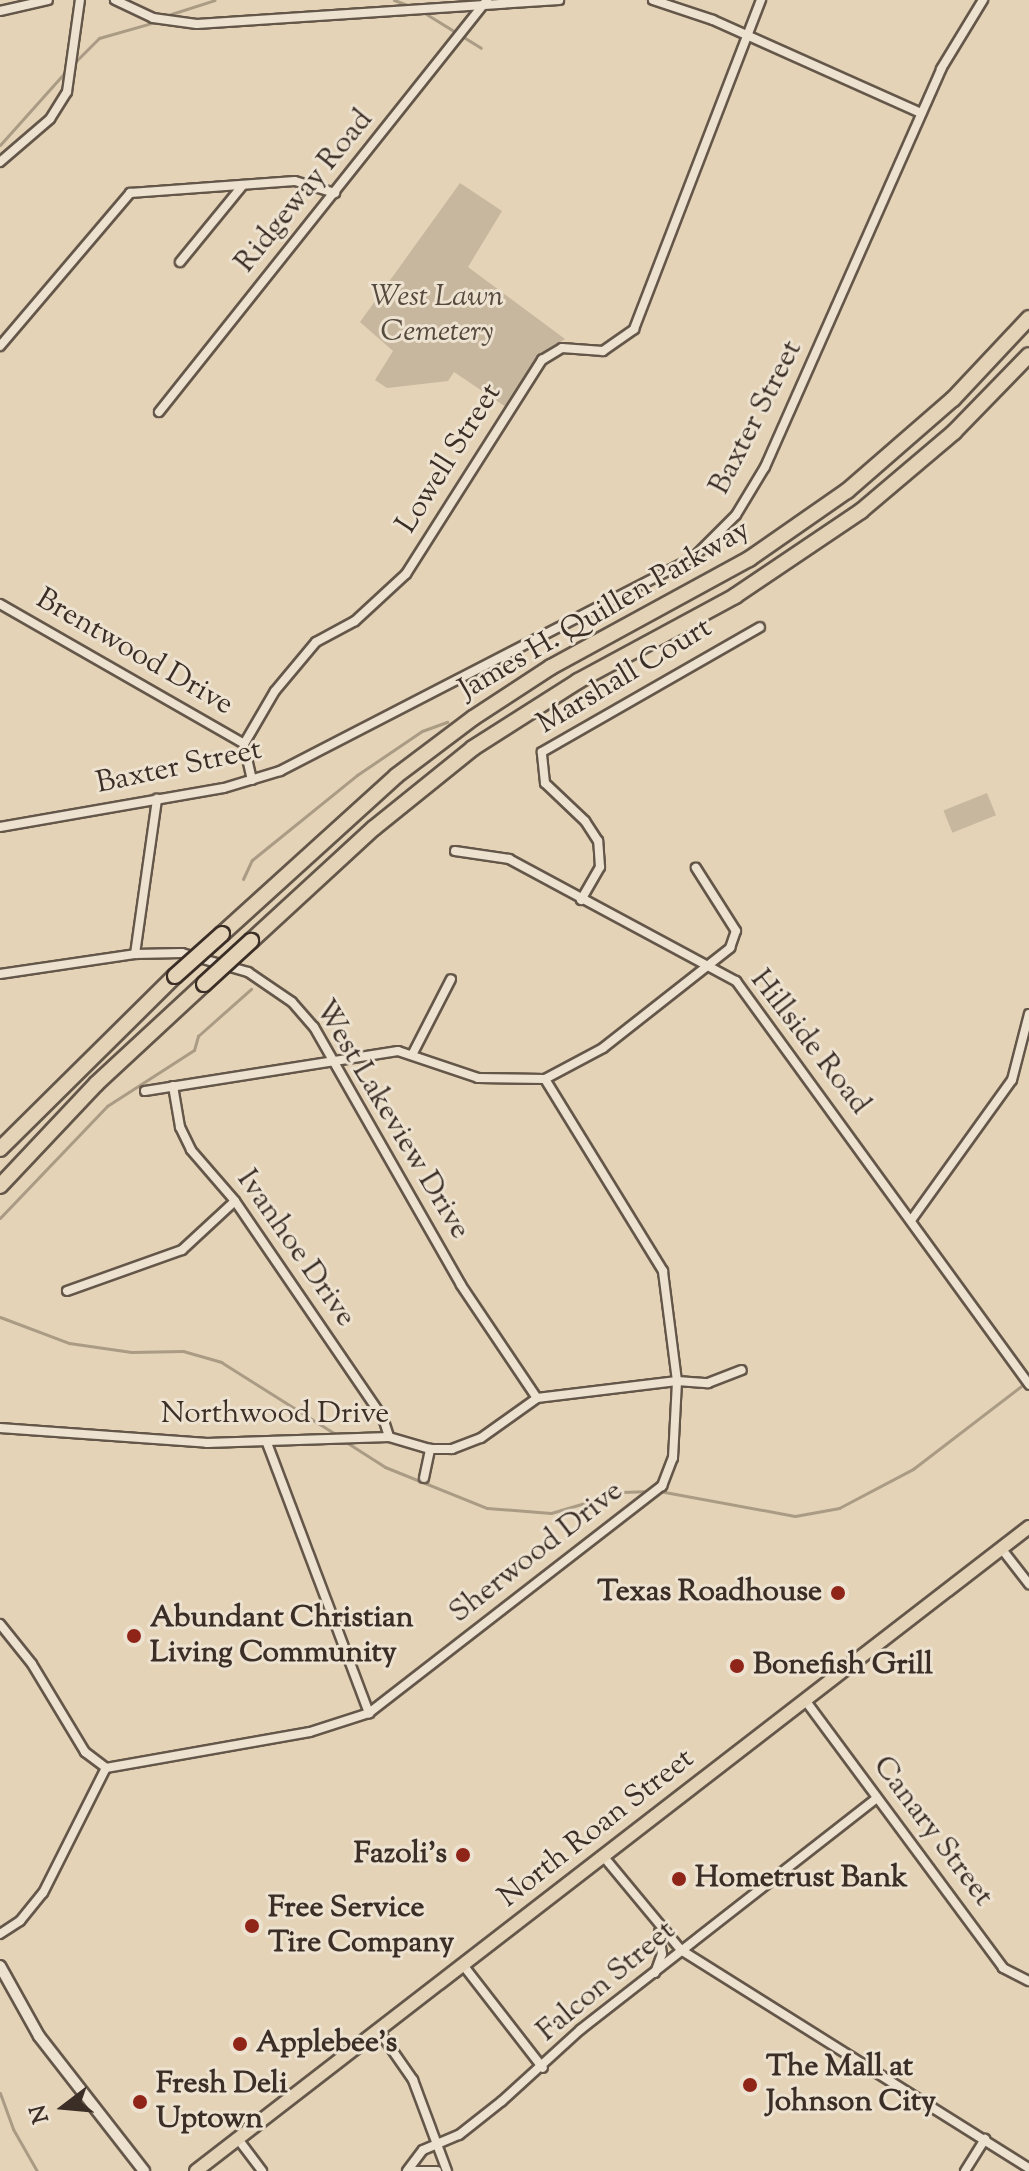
<!DOCTYPE html>
<html>
<head>
<meta charset="utf-8">
<style>
	body { margin:0 }
	#map { position:relative; width:1029px; height:2171px; overflow:hidden; background:#e4d3b6; font-family:"Sorts Mill Goudy",serif }
	div>[style] { position:absolute }
	[style*='--x'] { left:calc(var(--x)*1px); top:calc(var(--y)*1px); width:calc(var(--w)*1px); rotate:calc(var(--a)*1deg) }
	.green>* { inset:0; background:#c7b79e; transform-origin:0 0 }
	.stream>* { height:3px; margin:-1.5px; padding:0 1.5px; transform-origin:1.5px; border-radius:1.5px; background:#aa9b85 }
	.roads { filter:drop-shadow(2px 0 #64574a) drop-shadow(-2px 0 #64574a) drop-shadow(0 2px #64574a) drop-shadow(0 -2px #64574a) }
	.minor>* { height:8px; margin:-4px; padding:0 4px; transform-origin:4px; border-radius:4px; background:#ede2d0 }
	.tertiary>* { height:10px; margin:-5px; padding:0 5px; transform-origin:5px; border-radius:5px; background:#ede2d0 }
	.primary>* { height:12px; margin:-6px; padding:0 6px; transform-origin:6px; border-radius:6px; background:#e4d3b6 }
	.motorway>* { height:14px; margin:-7px; padding:0 7px; transform-origin:7px; border-radius:7px; background:#e4d3b6 }
	.bridges { filter:drop-shadow(2px 0 #3a2e26) drop-shadow(-2px 0 #3a2e26) drop-shadow(0 2px #3a2e26) drop-shadow(0 -2px #3a2e26) }
	.motorway-bridge>* { height:14px; margin:-7px; padding:0 7px; transform-origin:7px; border-radius:7px; background:#e4d3b6 }
	.dots>* { width:22px; height:22px; translate:-50% -50%; box-sizing:border-box; border:4px solid #ede2d0; border-radius:50% }
	span { translate:-50% -50%; white-space:nowrap; text-align:center; line-height:1.15; -webkit-text-stroke:6px #ede2d0; paint-order:stroke }
	.street-label { font-size:30px; color:#3a2e26 }
	.park-label { font-size:30px; color:#56493e; font-style:italic }
	.poi-label { font-size:30px; color:#3a2e26; font-weight:700 }
	.right { translate:-100% -50%; text-align:right }
	.left { translate:0 -50%; text-align:left }
	.north { position:absolute; left:24px; top:2067px; width:80px; height:80px; -webkit-text-stroke:6px #ede2d0; paint-order:stroke; rotate:254deg; font-size:22px; font-weight:700; line-height:32px; text-align:center; color:#3a2e26 }
	.north::after { content:''; display:block; margin:auto; width:28px; height:36px; background:#3a2e26; clip-path:polygon(50% 0,100% 100%,50% 72%,0 100%) }
</style>
</head>
<body>
<div id="map">
	<div class="green">
		<div style="clip-path:polygon(460px 183px,502px 211px,468px 267px,565px 339px,538px 358px,506px 407px,454px 372px,448px 381px,387px 388px,375px 380px,393px 351px,360px 322px)"></div>
		<div style="left:987px;top:793px;width:24px;height:47px;rotate:68deg"></div>
	</div>
	<div class="stream">
		<div style="--x:394;--y:0;--w:20;--a:20"></div>
		<div style="--x:423;--y:12;--w:68;--a:31.8"></div>
		<div style="--x:165;--y:16;--w:52;--a:-17.7"></div>
		<div style="--x:75;--y:62;--w:34;--a:-45"></div>
		<div style="--x:99;--y:38;--w:58;--a:-15.9"></div>
		<div style="--x:0;--y:145;--w:101;--a:-48.2"></div>
		<div style="--x:243;--y:879;--w:21;--a:-65"></div>
		<div style="--x:252;--y:860;--w:135;--a:-39"></div>
		<div style="--x:357;--y:775;--w:78;--a:-34.1"></div>
		<div style="--x:422;--y:731;--w:27;--a:-20"></div>
		<div style="--x:0;--y:1218;--w:155;--a:-46.3"></div>
		<div style="--x:107;--y:1106;--w:103;--a:-32.8"></div>
		<div style="--x:194;--y:1050;--w:15;--a:-74"></div>
		<div style="--x:198;--y:1036;--w:71;--a:-41.6"></div>
		<div style="--x:0;--y:1317;--w:74;--a:20.6"></div>
		<div style="--x:69;--y:1343;--w:63;--a:8.3"></div>
		<div style="--x:131;--y:1352;--w:52;--a:-1.1"></div>
		<div style="--x:183;--y:1351;--w:40;--a:16"></div>
		<div style="--x:221;--y:1362;--w:137;--a:32.2"></div>
		<div style="--x:346;--y:1442;--w:46;--a:32.7"></div>
		<div style="--x:385;--y:1467;--w:110;--a:21.9"></div>
		<div style="--x:487;--y:1508;--w:64;--a:4.5"></div>
		<div style="--x:551;--y:1513;--w:74;--a:-16.5"></div>
		<div style="--x:622;--y:1492;--w:29;--a:-2"></div>
		<div style="--x:659;--y:1491;--w:138;--a:10.4"></div>
		<div style="--x:795;--y:1516;--w:45;--a:-10.3"></div>
		<div style="--x:839;--y:1508;--w:84;--a:-27.8"></div>
		<div style="--x:913;--y:1469;--w:136;--a:-37.5"></div>
		<div style="--x:0;--y:2093;--w:38;--a:70"></div>
		<div style="--x:13;--y:2129;--w:48;--a:60.3"></div>
	</div>
	<div class="roads">
		<div class="minor">
			<div style="--x:115;--y:0;--w:42;--a:25.3"></div>
			<div style="--x:153;--y:18;--w:44;--a:7.8"></div>
			<div style="--x:197;--y:24;--w:363;--a:-3.8"></div>
			<div style="--x:653;--y:0;--w:63;--a:18.4"></div>
			<div style="--x:713;--y:20;--w:228;--a:24.1"></div>
			<div style="--x:0;--y:11;--w:49;--a:-12.9"></div>
			<div style="--x:0;--y:162;--w:66;--a:-40.7"></div>
			<div style="--x:50;--y:119;--w:32;--a:-58"></div>
			<div style="--x:67;--y:92;--w:93;--a:-82"></div>
			<div style="--x:180;--y:262;--w:99;--a:-50.7"></div>
			<div style="--x:0;--y:346;--w:201;--a:-49.6"></div>
			<div style="--x:130;--y:193;--w:165;--a:-4.2"></div>
			<div style="--x:295;--y:181;--w:42;--a:16.7"></div>
			<div style="--x:159;--y:412;--w:527;--a:-51.48"></div>
			<div style="--x:0;--y:604;--w:281;--a:29.8"></div>
			<div style="--x:252;--y:780;--w:37;--a:-103"></div>
			<div style="--x:244;--y:744;--w:61;--a:-59.7"></div>
			<div style="--x:275;--y:691;--w:64;--a:-50.1"></div>
			<div style="--x:316;--y:642;--w:44;--a:-28.3"></div>
			<div style="--x:355;--y:621;--w:69;--a:-42.7"></div>
			<div style="--x:406;--y:574;--w:254;--a:-57.6"></div>
			<div style="--x:542;--y:360;--w:23;--a:-31"></div>
			<div style="--x:562;--y:348;--w:41;--a:4.2"></div>
			<div style="--x:603;--y:351;--w:38;--a:-35"></div>
			<div style="--x:634;--y:329;--w:353;--a:-68.9"></div>
			<div style="--x:0;--y:827;--w:227;--a:-9.9"></div>
			<div style="--x:224;--y:788;--w:59;--a:-16.9"></div>
			<div style="--x:280;--y:771;--w:466;--a:-27.3"></div>
			<div style="--x:694;--y:557;--w:59;--a:-45"></div>
			<div style="--x:736;--y:515;--w:56;--a:-58.9"></div>
			<div style="--x:765;--y:467;--w:435;--a:-66.1"></div>
			<div style="--x:941;--y:69;--w:81;--a:-58.7"></div>
			<div style="--x:455;--y:851;--w:55;--a:8.4"></div>
			<div style="--x:509;--y:859;--w:258;--a:28.3"></div>
			<div style="--x:736;--y:981;--w:499;--a:54"></div>
			<div style="--x:581;--y:900;--w:38;--a:-60"></div>
			<div style="--x:600;--y:867;--w:26;--a:-94"></div>
			<div style="--x:598;--y:841;--w:24;--a:-123"></div>
			<div style="--x:585;--y:821;--w:55;--a:-136.5"></div>
			<div style="--x:545;--y:783;--w:31;--a:-96"></div>
			<div style="--x:542;--y:752;--w:251;--a:-29.8"></div>
			<div style="--x:135;--y:954;--w:157;--a:-81.9"></div>
			<div style="--x:0;--y:974;--w:136;--a:-8.4"></div>
			<div style="--x:135;--y:954;--w:47;--a:-1.2"></div>
			<div style="--x:182;--y:953;--w:69;--a:16.1"></div>
			<div style="--x:248;--y:972;--w:53;--a:34.3"></div>
			<div style="--x:292;--y:1002;--w:33;--a:49"></div>
			<div style="--x:314;--y:1027;--w:297;--a:60.3"></div>
			<div style="--x:461;--y:1285;--w:136;--a:56.1"></div>
			<div style="--x:412;--y:1055;--w:85;--a:-62.8"></div>
			<div style="--x:173;--y:1086;--w:42;--a:80.3"></div>
			<div style="--x:180;--y:1127;--w:25;--a:64"></div>
			<div style="--x:191;--y:1150;--w:67;--a:49.2"></div>
			<div style="--x:235;--y:1201;--w:263;--a:55.7"></div>
			<div style="--x:383;--y:1418;--w:20;--a:72"></div>
			<div style="--x:145;--y:1091;--w:256;--a:-9"></div>
			<div style="--x:398;--y:1051;--w:84;--a:18.6"></div>
			<div style="--x:478;--y:1078;--w:67;--a:0.9"></div>
			<div style="--x:545;--y:1079;--w:66;--a:-28.1"></div>
			<div style="--x:603;--y:1048;--w:162;--a:-38.2"></div>
			<div style="--x:730;--y:948;--w:18;--a:-71"></div>
			<div style="--x:736;--y:931;--w:75;--a:-122.4"></div>
			<div style="--x:912;--y:1219;--w:171;--a:-54.3"></div>
			<div style="--x:1012;--y:1080;--w:68;--a:-75.6"></div>
			<div style="--x:67;--y:1291;--w:122;--a:-19.6"></div>
			<div style="--x:182;--y:1250;--w:72;--a:-42.8"></div>
			<div style="--x:0;--y:1428;--w:208;--a:4.1"></div>
			<div style="--x:207;--y:1443;--w:182;--a:-1.9"></div>
			<div style="--x:389;--y:1437;--w:43;--a:16.3"></div>
			<div style="--x:430;--y:1449;--w:22;--a:0"></div>
			<div style="--x:452;--y:1449;--w:31;--a:-21"></div>
			<div style="--x:481;--y:1438;--w:69;--a:-35.5"></div>
			<div style="--x:537;--y:1398;--w:141;--a:-6.9"></div>
			<div style="--x:677;--y:1381;--w:31;--a:4"></div>
			<div style="--x:708;--y:1383;--w:36;--a:-21"></div>
			<div style="--x:267;--y:1443;--w:289;--a:69.3"></div>
			<div style="--x:424;--y:1478;--w:30;--a:-78"></div>
			<div style="--x:1001;--y:1548;--w:46;--a:52.1"></div>
			<div style="--x:0;--y:1624;--w:51;--a:51.3"></div>
			<div style="--x:32;--y:1664;--w:103;--a:58.9"></div>
			<div style="--x:85;--y:1752;--w:26;--a:37"></div>
			<div style="--x:106;--y:1768;--w:207;--a:-10"></div>
			<div style="--x:310;--y:1732;--w:62;--a:-17.9"></div>
			<div style="--x:369;--y:1713;--w:371;--a:-37.8"></div>
			<div style="--x:662;--y:1486;--w:30;--a:-69"></div>
			<div style="--x:673;--y:1458;--w:77;--a:-87"></div>
			<div style="--x:677;--y:1381;--w:111;--a:-97.3"></div>
			<div style="--x:663;--y:1271;--w:225;--a:-121.6"></div>
			<div style="--x:805;--y:1700;--w:333;--a:53.5"></div>
			<div style="--x:1003;--y:1968;--w:29;--a:27"></div>
			<div style="--x:603;--y:1856;--w:122;--a:50.3"></div>
			<div style="--x:681;--y:1950;--w:411;--a:32.1"></div>
			<div style="--x:0;--y:1934;--w:24;--a:-33"></div>
			<div style="--x:20;--y:1921;--w:36;--a:-51"></div>
			<div style="--x:43;--y:1893;--w:140;--a:-63.3"></div>
			<div style="--x:463;--y:1965;--w:130;--a:52.2"></div>
			<div style="--x:655;--y:1973;--w:20;--a:-70"></div>
			<div style="--x:662;--y:1954;--w:22;--a:-98"></div>
			<div style="--x:379;--y:2031;--w:60;--a:55.2"></div>
			<div style="--x:413;--y:2080;--w:97;--a:69.5"></div>
			<div style="--x:238;--y:2139;--w:40;--a:53"></div>
			<div style="--x:407;--y:2171;--w:26;--a:-53"></div>
			<div style="--x:423;--y:2150;--w:39;--a:-23"></div>
			<div style="--x:459;--y:2135;--w:55;--a:-38.3"></div>
			<div style="--x:502;--y:2101;--w:105;--a:-42.3"></div>
			<div style="--x:580;--y:2030;--w:377;--a:-38"></div>
			<div style="--x:415;--y:2171;--w:22;--a:0"></div>
			<div style="--x:965;--y:2171;--w:38;--a:-58"></div>
		</div>
		<div class="tertiary">
			<div style="--x:0;--y:1966;--w:80;--a:60.9"></div>
			<div style="--x:39;--y:2036;--w:171;--a:52.1"></div>
		</div>
		<div class="primary">
			<div style="--x:196;--y:2171;--w:1053;--a:-37.71"></div>
		</div>
		<div class="motorway">
			<div style="--x:222;--y:934;--w:235;--a:-42.2"></div>
			<div style="--x:396;--y:776;--w:96;--a:-37"></div>
			<div style="--x:473;--y:718;--w:93;--a:-33.2"></div>
			<div style="--x:551;--y:667;--w:226;--a:-28.6"></div>
			<div style="--x:749;--y:559;--w:119;--a:-34.8"></div>
			<div style="--x:847;--y:491;--w:140;--a:-41"></div>
			<div style="--x:953;--y:399;--w:111;--a:-46.8"></div>
			<div style="--x:251;--y:941;--w:167;--a:-42.6"></div>
			<div style="--x:374;--y:828;--w:127;--a:-38.9"></div>
			<div style="--x:473;--y:748;--w:125;--a:-32.5"></div>
			<div style="--x:578;--y:681;--w:179;--a:-28.4"></div>
			<div style="--x:735;--y:596;--w:152;--a:-34"></div>
			<div style="--x:861;--y:511;--w:122;--a:-40.3"></div>
			<div style="--x:954;--y:432;--w:107;--a:-45.8"></div>
			<div style="--x:0;--y:1149;--w:246;--a:-44.7"></div>
			<div style="--x:0;--y:1186;--w:140;--a:-46.7"></div>
			<div style="--x:96;--y:1084;--w:147;--a:-42.8"></div>
		</div>
	</div>
	<div class="bridges">
		<div class="motorway-bridge">
			<div style="--x:175;--y:976;--w:63;--a:-41.8"></div>
			<div style="--x:204;--y:984;--w:64;--a:-42.5"></div>
		</div>
	</div>
	<div class="dots">
		<div style="left:838px;top:1593px;background:#8f2418"></div>
		<div style="left:134px;top:1636px;background:#8f2418"></div>
		<div style="left:737px;top:1666px;background:#8f2418"></div>
		<div style="left:463px;top:1855px;background:#8f2418"></div>
		<div style="left:679px;top:1879px;background:#8f2418"></div>
		<div style="left:252px;top:1926px;background:#8f2418"></div>
		<div style="left:240px;top:2044px;background:#8f2418"></div>
		<div style="left:750px;top:2085px;background:#8f2418"></div>
		<div style="left:140px;top:2102px;background:#8f2418"></div>
	</div>
	<div class="street-label">
		<span style="left:305px;top:192px;rotate:-51deg">Ridgeway Road</span>
		<span style="left:757px;top:418px;rotate:-63deg">Baxter Street</span>
		<span style="left:450px;top:459px;rotate:-58deg">Lowell Street</span>
		<span style="left:605px;top:611px;rotate:-30deg">James H. Quillen Parkway</span>
		<span style="left:134px;top:653px;rotate:30deg">Brentwood Drive</span>
		<span style="left:625px;top:677px;rotate:-31deg">Marshall Court</span>
		<span style="left:179px;top:768px;rotate:-12deg">Baxter Street</span>
		<span style="left:809px;top:1043px;rotate:52deg">Hillside Road</span>
		<span style="left:391px;top:1120px;rotate:59deg">West Lakeview Drive</span>
		<span style="left:295px;top:1249px;rotate:55deg">Ivanhoe Drive</span>
		<span style="left:275px;top:1415px">Northwood Drive</span>
		<span style="left:537px;top:1553px;rotate:-38deg">Sherwood Drive</span>
		<span style="left:597px;top:1829px;rotate:-38deg">North Roan Street</span>
		<span style="left:932px;top:1832px;rotate:53deg">Canary Street</span>
		<span style="left:607px;top:1982px;rotate:-40deg">Falcon Street</span>
	</div>
	<div class="park-label">
		<span style="left:437px;top:315px">West Lawn<br>Cemetery</span>
	</div>
	<div class="poi-label">
		<span class="right" style="left:822px;top:1593px">Texas Roadhouse</span>
		<span class="left" style="left:150px;top:1636px">Abundant Christian<br>Living Community</span>
		<span class="left" style="left:753px;top:1666px">Bonefish Grill</span>
		<span class="right" style="left:447px;top:1855px">Fazoli's</span>
		<span class="left" style="left:695px;top:1879px">Hometrust Bank</span>
		<span class="left" style="left:268px;top:1926px">Free Service<br>Tire Company</span>
		<span class="left" style="left:256px;top:2044px">Applebee's</span>
		<span class="left" style="left:766px;top:2085px">The Mall at<br>Johnson City</span>
		<span class="left" style="left:156px;top:2102px">Fresh Deli<br>Uptown</span>
	</div>
	<div class="north">N</div>
</div>
</body>
</html>
